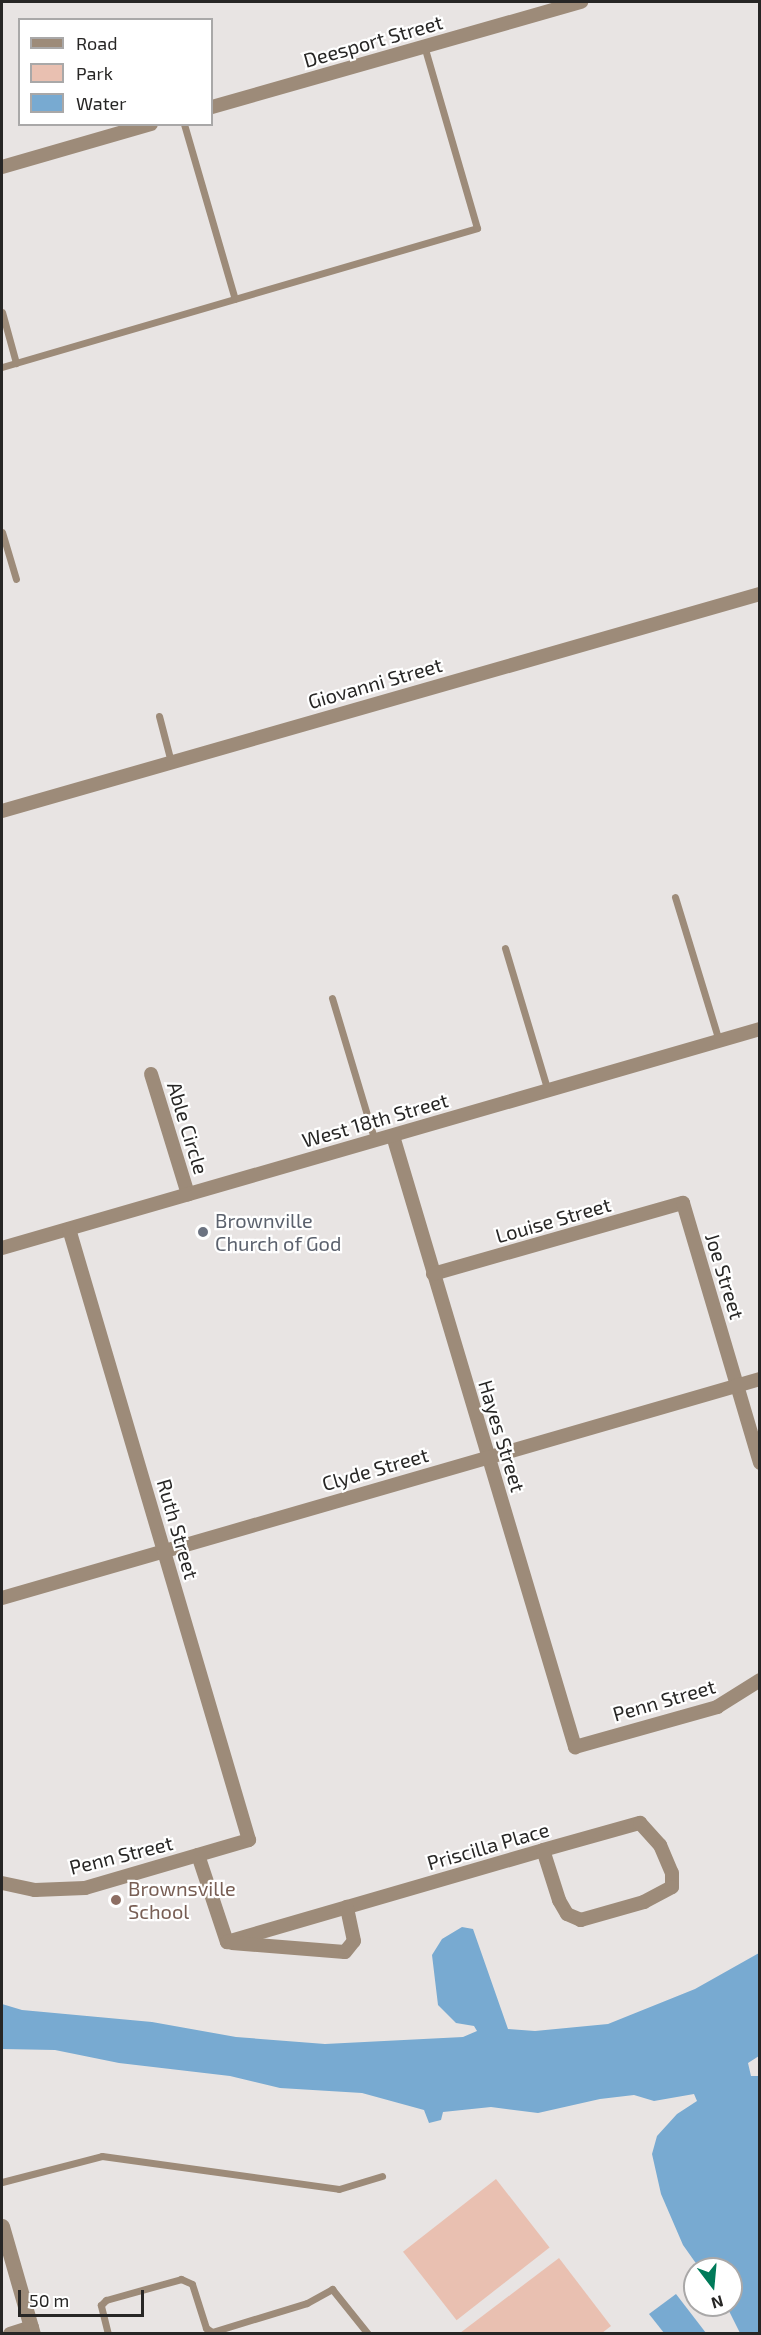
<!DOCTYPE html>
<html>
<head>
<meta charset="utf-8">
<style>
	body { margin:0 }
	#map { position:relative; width:761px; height:2335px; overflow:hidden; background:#e8e4e3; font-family:"Exo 2",sans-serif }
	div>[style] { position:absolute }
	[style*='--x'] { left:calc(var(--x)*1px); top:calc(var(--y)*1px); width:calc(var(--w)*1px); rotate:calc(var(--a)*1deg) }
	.green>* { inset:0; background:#e9c0b1; transform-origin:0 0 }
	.water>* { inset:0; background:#78aad1 }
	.service>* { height:7px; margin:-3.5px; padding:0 3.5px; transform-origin:3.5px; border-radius:3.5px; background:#9d8b79 }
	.minor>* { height:14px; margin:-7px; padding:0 7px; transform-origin:7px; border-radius:7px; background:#9d8b79 }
	.tertiary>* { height:15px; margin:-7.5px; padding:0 7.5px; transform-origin:7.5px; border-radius:7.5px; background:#9d8b79 }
	.dots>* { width:16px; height:16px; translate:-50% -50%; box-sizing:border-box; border:3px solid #fff; border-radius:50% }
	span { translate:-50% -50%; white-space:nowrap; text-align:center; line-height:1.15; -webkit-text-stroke:4.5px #fff; paint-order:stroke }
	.street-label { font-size:20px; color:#272625 }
	.worship-label { font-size:20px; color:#5b616d }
	.left { translate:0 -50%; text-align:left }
	.education-label { font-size:20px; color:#785e54 }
	.frame { position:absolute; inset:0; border:3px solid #272625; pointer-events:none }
	.legend { position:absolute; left:18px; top:18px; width:195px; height:108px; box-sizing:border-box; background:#fff; border:2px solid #a9a8a8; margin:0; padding:8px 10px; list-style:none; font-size:18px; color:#272625 }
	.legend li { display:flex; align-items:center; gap:12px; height:30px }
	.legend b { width:30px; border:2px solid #a9a8a8 }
	.north { position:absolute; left:683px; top:2257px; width:60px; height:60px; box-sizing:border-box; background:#fff; border:2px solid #a9a8a8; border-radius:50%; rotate:164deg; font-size:16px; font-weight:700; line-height:24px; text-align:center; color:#272625 }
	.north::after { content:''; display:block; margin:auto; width:21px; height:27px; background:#007a59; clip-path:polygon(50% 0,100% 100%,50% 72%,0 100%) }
	.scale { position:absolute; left:18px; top:2290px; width:126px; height:27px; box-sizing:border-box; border:3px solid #272625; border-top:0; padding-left:8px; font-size:18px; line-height:21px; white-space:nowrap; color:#272625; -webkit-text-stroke:4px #fff; paint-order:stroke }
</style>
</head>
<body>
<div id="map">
	<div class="green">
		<div style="left:496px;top:2179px;width:87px;height:118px;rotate:52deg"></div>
		<div style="clip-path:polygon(559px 2258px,611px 2326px,602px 2333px,460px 2333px)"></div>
	</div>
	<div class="water">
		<div style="clip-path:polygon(462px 1927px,473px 1929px,508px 2029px,535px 2031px,608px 2024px,695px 1989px,759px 1953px,759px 2056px,748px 2063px,751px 2076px,760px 2076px,759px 2333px,740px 2333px,726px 2305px,731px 2305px,731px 2269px,700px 2269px,683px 2245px,661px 2194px,652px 2154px,657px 2136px,677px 2114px,697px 2101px,694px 2094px,654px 2101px,634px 2095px,600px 2099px,538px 2113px,491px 2107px,443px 2112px,441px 2120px,429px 2123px,424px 2110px,362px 2093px,280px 2088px,230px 2076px,119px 2063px,55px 2050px,2px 2049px,2px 2004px,22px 2010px,152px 2022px,236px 2037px,325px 2044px,463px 2037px,477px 2031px,474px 2026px,456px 2023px,438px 2005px,432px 1955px,442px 1939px)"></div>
		<div style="clip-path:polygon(676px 2294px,706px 2333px,664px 2333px,649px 2314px)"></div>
	</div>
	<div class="service">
		<div style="--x:184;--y:124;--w:182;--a:73.8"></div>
		<div style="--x:2;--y:312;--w:53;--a:74.6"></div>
		<div style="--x:2;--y:367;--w:495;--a:-16.3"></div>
		<div style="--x:477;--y:228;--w:190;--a:-106.2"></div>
		<div style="--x:2;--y:532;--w:49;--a:73.4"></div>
		<div style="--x:159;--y:716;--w:48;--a:75.4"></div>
		<div style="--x:675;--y:897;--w:151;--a:73"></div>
		<div style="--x:505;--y:948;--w:149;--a:73.3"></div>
		<div style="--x:332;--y:998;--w:149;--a:73.3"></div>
		<div style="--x:2;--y:2182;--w:103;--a:-14.6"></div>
		<div style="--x:102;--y:2156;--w:239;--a:7.9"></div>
		<div style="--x:339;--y:2189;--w:45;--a:-16.8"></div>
		<div style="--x:108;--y:2334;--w:30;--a:-104"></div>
		<div style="--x:101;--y:2305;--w:7;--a:-45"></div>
		<div style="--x:106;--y:2300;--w:78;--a:-15.6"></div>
		<div style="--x:181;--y:2279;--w:12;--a:24"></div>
		<div style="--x:192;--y:2284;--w:46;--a:72.3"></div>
		<div style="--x:206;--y:2328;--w:7;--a:34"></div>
		<div style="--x:212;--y:2332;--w:99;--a:-17"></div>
		<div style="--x:307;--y:2303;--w:29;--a:-29"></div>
		<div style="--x:332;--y:2289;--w:58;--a:51.3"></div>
	</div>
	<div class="minor">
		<div style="--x:212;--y:107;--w:384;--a:-15.9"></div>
		<div style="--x:2;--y:167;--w:155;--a:-16.1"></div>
		<div style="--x:2;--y:811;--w:788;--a:-15.98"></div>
		<div style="--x:151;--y:1074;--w:126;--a:72.9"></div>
		<div style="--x:393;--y:1136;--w:638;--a:73.41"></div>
		<div style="--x:575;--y:1747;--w:148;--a:-15.7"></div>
		<div style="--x:717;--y:1707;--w:51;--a:-32.1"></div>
		<div style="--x:2;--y:1248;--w:789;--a:-16.11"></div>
		<div style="--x:433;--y:1274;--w:260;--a:-15.9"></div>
		<div style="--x:683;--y:1203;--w:271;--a:73.5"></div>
		<div style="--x:2;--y:1598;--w:789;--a:-16.11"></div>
		<div style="--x:198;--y:1855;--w:92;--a:71.6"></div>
		<div style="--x:227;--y:1942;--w:329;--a:-16.2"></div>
		<div style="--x:543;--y:1850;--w:101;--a:-15.6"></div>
		<div style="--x:640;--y:1823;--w:30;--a:48"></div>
		<div style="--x:660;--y:1845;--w:30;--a:67"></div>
		<div style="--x:672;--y:1873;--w:14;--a:90"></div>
		<div style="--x:672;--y:1887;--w:32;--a:152"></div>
		<div style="--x:644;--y:1902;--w:66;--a:164.1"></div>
		<div style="--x:581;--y:1920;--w:15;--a:-157"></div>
		<div style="--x:567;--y:1914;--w:16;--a:-120"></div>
		<div style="--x:559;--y:1900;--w:52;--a:-107.7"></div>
		<div style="--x:2;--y:1883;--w:34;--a:12"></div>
		<div style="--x:35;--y:1890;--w:50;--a:-2.3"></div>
		<div style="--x:85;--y:1888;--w:171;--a:-16.3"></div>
		<div style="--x:249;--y:1840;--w:637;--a:-106.41"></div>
		<div style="--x:232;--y:1943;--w:113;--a:4.6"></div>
		<div style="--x:345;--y:1952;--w:14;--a:-51"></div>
		<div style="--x:354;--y:1941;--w:35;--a:-102"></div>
		<div style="--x:10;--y:2334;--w:23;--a:-18"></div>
	</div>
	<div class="tertiary">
		<div style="--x:2;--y:2226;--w:112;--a:74"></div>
	</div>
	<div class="dots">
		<div style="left:203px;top:1232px;background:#6b7280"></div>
		<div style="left:116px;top:1900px;background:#8d6e63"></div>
	</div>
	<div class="street-label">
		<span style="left:373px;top:41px;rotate:-16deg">Deesport Street</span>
		<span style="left:375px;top:683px;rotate:-16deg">Giovanni Street</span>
		<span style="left:375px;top:1120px;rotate:-16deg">West 18th Street</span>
		<span style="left:188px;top:1128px;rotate:73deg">Able Circle</span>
		<span style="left:553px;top:1220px;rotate:-16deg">Louise Street</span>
		<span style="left:725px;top:1276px;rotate:73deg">Joe Street</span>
		<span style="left:502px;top:1436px;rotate:73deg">Hayes Street</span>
		<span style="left:375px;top:1469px;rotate:-16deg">Clyde Street</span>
		<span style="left:178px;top:1529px;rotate:74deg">Ruth Street</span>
		<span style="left:664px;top:1700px;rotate:-16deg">Penn Street</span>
		<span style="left:488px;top:1846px;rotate:-16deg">Priscilla Place</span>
		<span style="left:121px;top:1855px;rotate:-14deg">Penn Street</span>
	</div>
	<div class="worship-label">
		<span class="left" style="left:215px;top:1232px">Brownville<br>Church of God</span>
	</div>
	<div class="education-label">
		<span class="left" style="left:128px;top:1900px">Brownsville<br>School</span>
	</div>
	<div class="frame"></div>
	<ul class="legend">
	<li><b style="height:8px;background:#9d8b79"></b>Road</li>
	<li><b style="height:16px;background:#e9c0b1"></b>Park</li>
	<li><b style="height:16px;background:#78aad1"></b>Water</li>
	</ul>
	<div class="north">N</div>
	<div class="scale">50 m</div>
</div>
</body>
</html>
